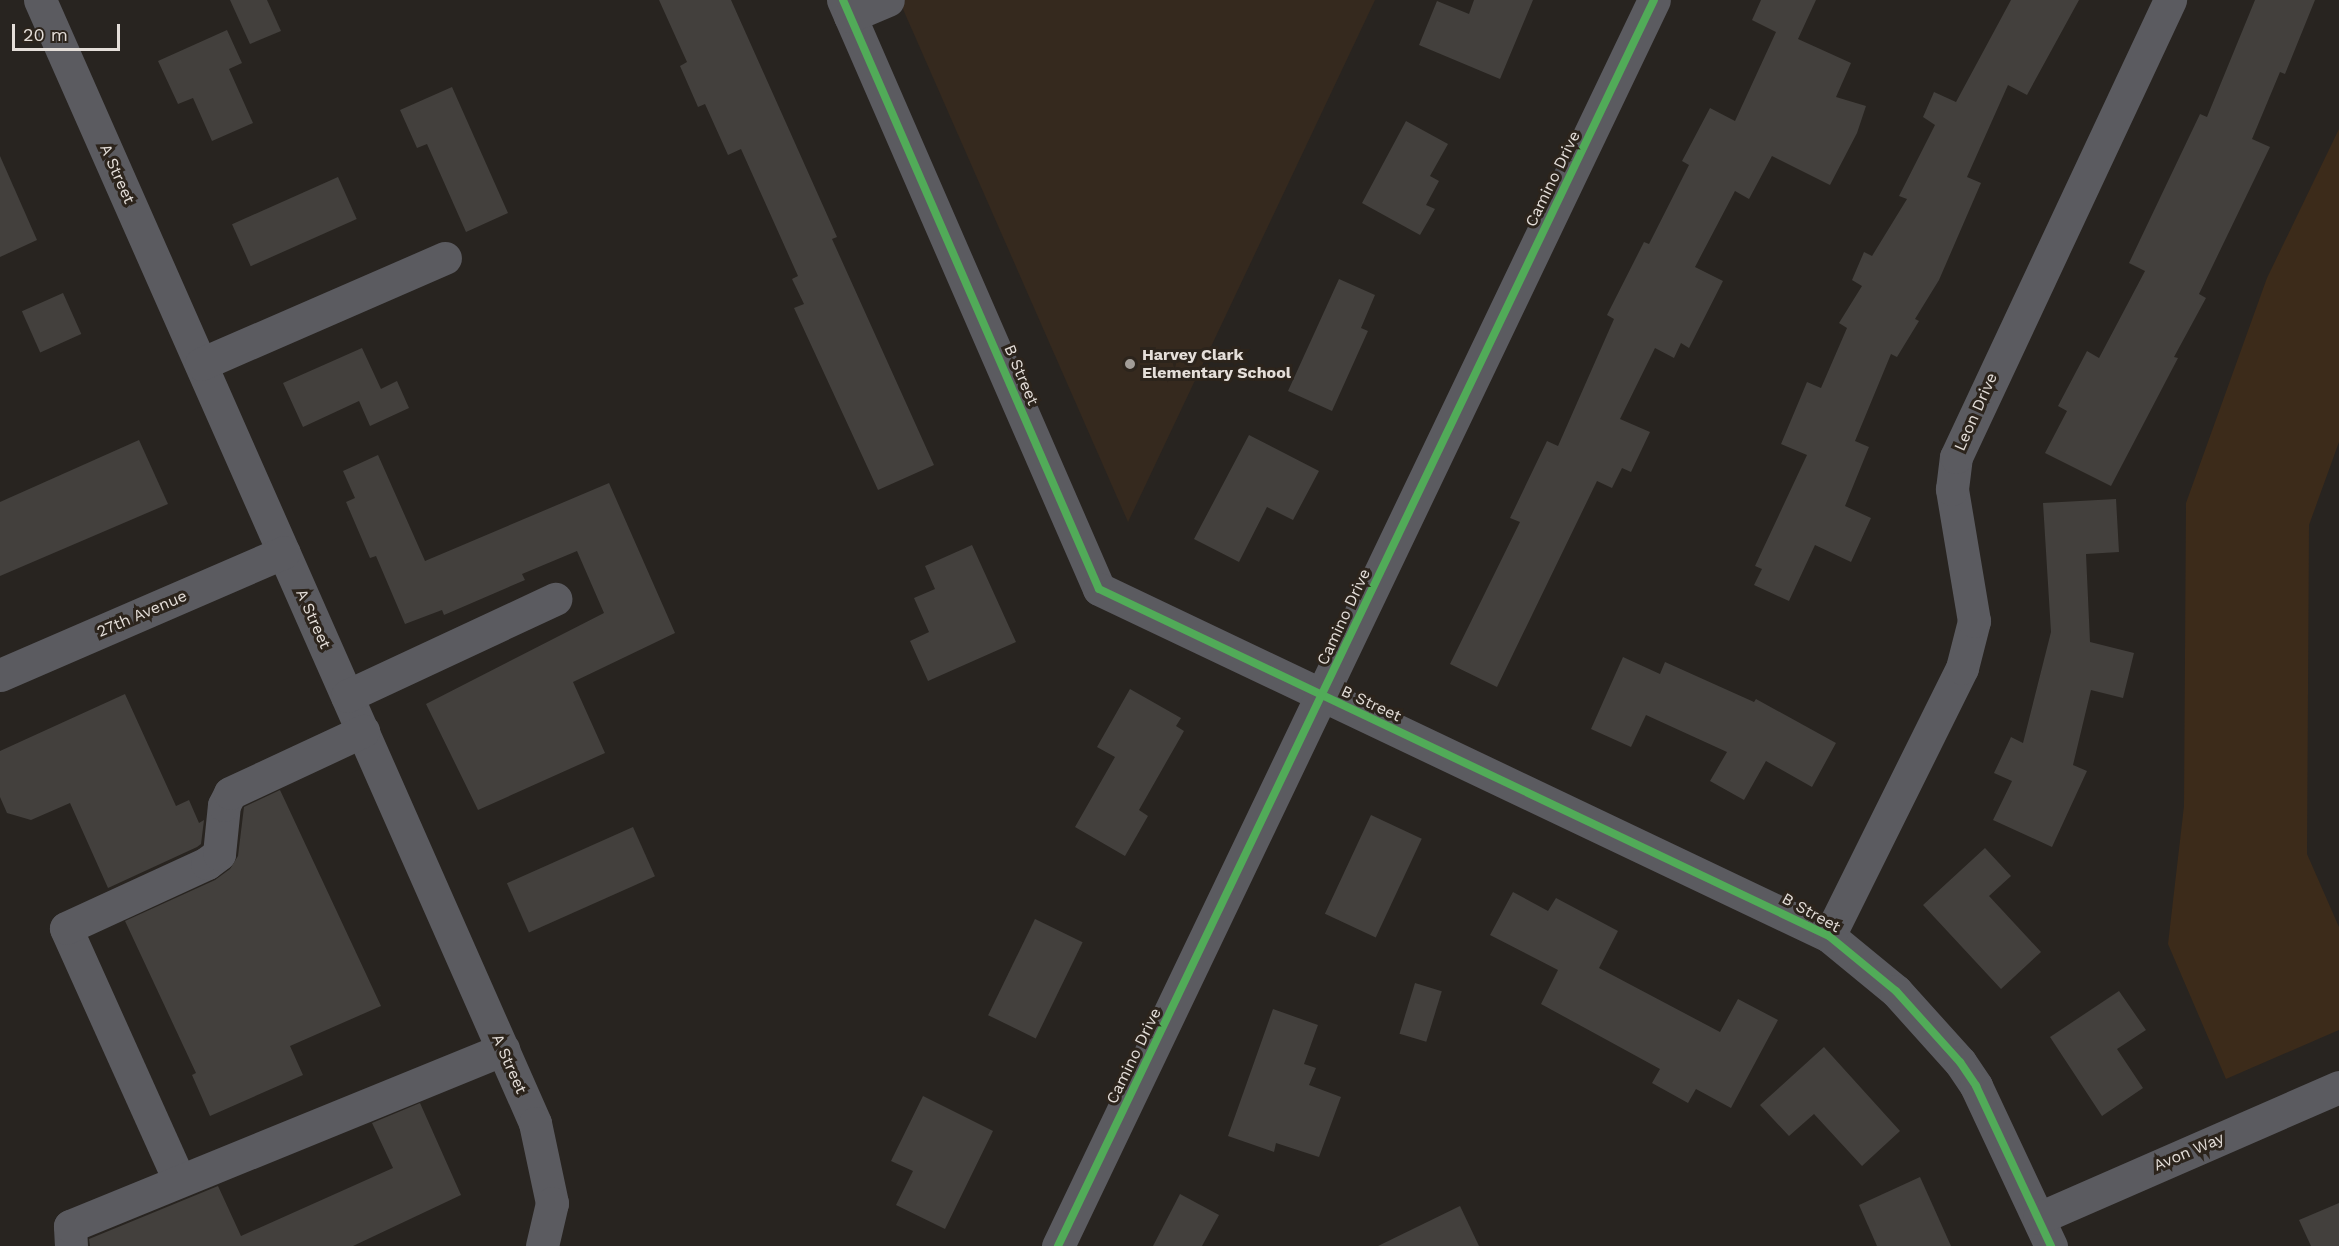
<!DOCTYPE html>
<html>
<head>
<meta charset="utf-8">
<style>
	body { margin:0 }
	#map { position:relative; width:2339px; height:1246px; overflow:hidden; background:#282420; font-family:"Work Sans",sans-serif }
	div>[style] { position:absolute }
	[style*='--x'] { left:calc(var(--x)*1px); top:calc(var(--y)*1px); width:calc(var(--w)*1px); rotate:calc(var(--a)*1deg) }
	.built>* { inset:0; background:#35291e }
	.green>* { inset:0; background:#3c2b1a }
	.building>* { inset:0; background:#43403d; transform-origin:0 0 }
	.minor>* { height:33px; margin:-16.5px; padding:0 16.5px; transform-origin:16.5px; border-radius:16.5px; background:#5b5b60 }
	.cycleway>* { height:8px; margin:-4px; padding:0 4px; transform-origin:4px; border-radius:4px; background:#51ab58 }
	.dots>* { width:16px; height:16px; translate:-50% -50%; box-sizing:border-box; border:3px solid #2c241c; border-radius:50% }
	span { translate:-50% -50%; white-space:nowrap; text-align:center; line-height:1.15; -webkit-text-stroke:6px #2c241c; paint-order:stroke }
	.street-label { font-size:16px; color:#e4ded9 }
	.poi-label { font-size:16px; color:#e4ded9; font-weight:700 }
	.left { translate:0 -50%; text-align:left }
	.scale { position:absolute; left:12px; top:24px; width:108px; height:27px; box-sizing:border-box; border:3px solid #e4ded9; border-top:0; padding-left:8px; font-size:18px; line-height:21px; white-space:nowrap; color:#e4ded9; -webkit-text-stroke:4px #2c241c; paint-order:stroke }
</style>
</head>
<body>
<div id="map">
	<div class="built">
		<div style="clip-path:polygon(899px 0,1375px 0,1128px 522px)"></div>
	</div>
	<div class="green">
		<div style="clip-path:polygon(2339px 129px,2339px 442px,2309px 525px,2307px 854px,2339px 927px,2339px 1030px,2226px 1079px,2168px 944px,2184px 806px,2186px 503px,2267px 278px)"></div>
	</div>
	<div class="building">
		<div style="clip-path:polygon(230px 0,267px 0,281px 31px,250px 44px)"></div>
		<div style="clip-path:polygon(659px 0,731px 0,837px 237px,832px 239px,934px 465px,878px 490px,794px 308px,804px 304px,792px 279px,798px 276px,741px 149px,728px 155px,705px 104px,698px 107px,680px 66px,687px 62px)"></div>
		<div style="clip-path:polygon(1474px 0,1533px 0,1500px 79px,1419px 45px,1437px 1px,1469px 14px)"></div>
		<div style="clip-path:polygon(1761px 0,1816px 0,1798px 39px,1851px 63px,1836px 97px,1866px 106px,1857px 133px,1830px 185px,1772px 156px,1749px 199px,1735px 191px,1695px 267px,1723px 281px,1689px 348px,1681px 343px,1674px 358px,1655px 348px,1620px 419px,1650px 432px,1631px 472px,1622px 468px,1612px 488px,1597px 481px,1497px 687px,1450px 664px,1520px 522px,1510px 518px,1547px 441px,1558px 446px,1614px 319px,1607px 315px,1644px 242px,1649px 244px,1689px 165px,1682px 161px,1710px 108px,1735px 121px,1776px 32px,1752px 20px)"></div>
		<div style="clip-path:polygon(2011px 0,2079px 0,2027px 95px,2008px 85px,1967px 177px,1981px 183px,1939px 280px,1915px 319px,1919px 321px,1897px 357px,1891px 354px,1855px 441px,1869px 447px,1845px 506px,1871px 518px,1851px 562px,1815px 545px,1789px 601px,1754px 585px,1762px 569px,1755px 566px,1807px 455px,1781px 444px,1807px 382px,1821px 388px,1847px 328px,1839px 323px,1862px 286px,1852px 280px,1864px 252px,1872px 256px,1907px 199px,1899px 196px,1935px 125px,1923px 117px,1934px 92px,1956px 102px)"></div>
		<div style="clip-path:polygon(2255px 0,2315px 0,2285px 74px,2280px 72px,2252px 139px,2270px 147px,2199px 294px,2206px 298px,2174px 357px,2178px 358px,2111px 486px,2045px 453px,2067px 411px,2058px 406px,2087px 351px,2099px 358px,2145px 271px,2129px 263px,2200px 114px,2207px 117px)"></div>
		<div style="clip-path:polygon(227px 30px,242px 63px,229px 69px,253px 123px,212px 141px,193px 98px,178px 104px,158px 61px)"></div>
		<div style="clip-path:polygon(452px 87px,508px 213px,466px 232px,427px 144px,417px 148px,400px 110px)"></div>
		<div style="clip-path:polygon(1406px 121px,1448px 144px,1430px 176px,1439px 181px,1426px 205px,1435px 209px,1420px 235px,1362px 203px)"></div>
		<div style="clip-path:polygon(0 156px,37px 240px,0 257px)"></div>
		<div style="left:338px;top:177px;width:46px;height:116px;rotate:66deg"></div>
		<div style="clip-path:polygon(1339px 279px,1375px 295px,1361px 328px,1368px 331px,1332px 411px,1288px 391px)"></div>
		<div style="left:63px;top:293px;width:45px;height:45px;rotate:66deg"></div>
		<div style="clip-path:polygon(362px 348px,381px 389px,397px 381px,409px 408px,370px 426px,359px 401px,303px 427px,283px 383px)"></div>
		<div style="clip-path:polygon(1249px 435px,1319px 471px,1293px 520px,1267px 507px,1239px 562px,1194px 539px)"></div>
		<div style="clip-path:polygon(139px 440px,168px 504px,0 576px,0 502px)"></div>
		<div style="clip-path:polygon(378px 455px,425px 561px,609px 483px,675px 633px,573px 682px,605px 753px,478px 810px,426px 704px,604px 613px,577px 551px,522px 574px,525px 580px,444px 615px,442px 610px,405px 624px,376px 556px,370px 558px,346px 502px,355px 498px,343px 471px)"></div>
		<div style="clip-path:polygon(2116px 499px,2119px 552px,2086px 554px,2090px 642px,2134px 653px,2123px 698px,2091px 690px,2073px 765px,2087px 771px,2052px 847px,1993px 820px,2012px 781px,1994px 773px,2011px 737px,2023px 743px,2051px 632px,2043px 503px)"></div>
		<div style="clip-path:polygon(972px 545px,1016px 642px,928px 681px,910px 641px,929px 632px,914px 598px,935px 589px,925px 566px)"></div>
		<div style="clip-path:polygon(1623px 657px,1660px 674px,1665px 662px,1754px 702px,1756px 699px,1836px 743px,1812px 787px,1766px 761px,1744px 800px,1710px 781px,1727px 752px,1646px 715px,1631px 747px,1591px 729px)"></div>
		<div style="clip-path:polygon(1130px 689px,1181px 718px,1176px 726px,1184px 731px,1139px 810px,1148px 816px,1125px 856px,1075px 827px,1115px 757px,1097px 747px)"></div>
		<div style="clip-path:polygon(125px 694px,176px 806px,189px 800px,199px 823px,204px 820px,201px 844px,197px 847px,108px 888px,70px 803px,31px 820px,7px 813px,0 797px,0 751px)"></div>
		<div style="clip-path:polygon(280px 790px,381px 1006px,290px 1046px,303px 1075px,210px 1116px,192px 1075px,196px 1073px,125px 921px,215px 880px,230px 869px,238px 856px,244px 807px)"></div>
		<div style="left:1371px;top:815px;width:56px;height:109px;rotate:25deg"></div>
		<div style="left:633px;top:827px;width:54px;height:138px;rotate:66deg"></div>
		<div style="clip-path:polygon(1985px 848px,2011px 876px,1989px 896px,2041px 952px,2001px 989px,1923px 905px)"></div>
		<div style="clip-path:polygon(1513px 892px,1548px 911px,1556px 898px,1618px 931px,1599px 968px,1720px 1032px,1738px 999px,1778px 1020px,1731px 1108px,1696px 1089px,1688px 1103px,1652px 1083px,1660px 1069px,1541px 1004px,1558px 970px,1490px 935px)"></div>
		<div style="left:1035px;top:919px;width:53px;height:107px;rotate:26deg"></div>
		<div style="left:1415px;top:983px;width:28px;height:53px;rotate:17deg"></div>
		<div style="clip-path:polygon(2119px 991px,2146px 1030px,2117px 1049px,2143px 1088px,2102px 1116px,2050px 1037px)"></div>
		<div style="clip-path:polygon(1273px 1009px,1318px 1025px,1304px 1064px,1316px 1068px,1309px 1085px,1341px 1097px,1319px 1157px,1276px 1143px,1274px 1152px,1228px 1136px)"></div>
		<div style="clip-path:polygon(1824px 1047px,1900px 1131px,1862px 1166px,1814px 1114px,1789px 1136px,1760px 1105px)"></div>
		<div style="clip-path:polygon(923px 1096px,993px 1131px,945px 1229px,896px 1205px,913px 1171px,891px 1161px)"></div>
		<div style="clip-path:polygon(420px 1103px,461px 1195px,353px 1246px,90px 1246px,89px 1239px,218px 1186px,241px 1236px,393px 1168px,372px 1123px)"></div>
		<div style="clip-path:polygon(1920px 1177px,1951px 1246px,1877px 1246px,1859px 1205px)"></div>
		<div style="clip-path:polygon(1180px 1194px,1219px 1215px,1202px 1246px,1153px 1246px)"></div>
		<div style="clip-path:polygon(2339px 1203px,2339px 1246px,2311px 1246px,2299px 1220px)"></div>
		<div style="clip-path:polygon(1460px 1206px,1479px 1246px,1378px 1246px)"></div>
	</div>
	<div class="minor">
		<div style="--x:40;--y:0;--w:1227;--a:66.21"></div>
		<div style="--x:535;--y:1123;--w:82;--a:78"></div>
		<div style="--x:552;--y:1203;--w:44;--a:103.1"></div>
		<div style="--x:843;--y:0;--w:642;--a:66.51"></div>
		<div style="--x:1099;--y:589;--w:808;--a:25.42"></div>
		<div style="--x:1829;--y:936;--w:87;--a:39.4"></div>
		<div style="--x:1896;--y:991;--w:96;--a:48"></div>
		<div style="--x:1960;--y:1062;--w:29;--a:56"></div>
		<div style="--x:1976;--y:1086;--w:177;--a:64.9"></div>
		<div style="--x:850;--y:16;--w:41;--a:-22.8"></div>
		<div style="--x:201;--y:364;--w:266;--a:-23.5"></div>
		<div style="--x:0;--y:675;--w:309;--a:-23.4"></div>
		<div style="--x:347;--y:696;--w:230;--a:-25"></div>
		<div style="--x:1829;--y:936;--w:299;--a:-63.6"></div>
		<div style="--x:1962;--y:668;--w:49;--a:-75.7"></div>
		<div style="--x:1974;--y:621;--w:134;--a:-99.5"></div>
		<div style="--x:1952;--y:489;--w:32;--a:-83"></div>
		<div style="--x:1956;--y:457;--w:505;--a:-64.91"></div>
		<div style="--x:179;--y:1180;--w:276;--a:-114.2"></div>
		<div style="--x:66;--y:928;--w:155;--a:-24.7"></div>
		<div style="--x:207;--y:863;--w:15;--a:-37"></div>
		<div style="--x:219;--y:854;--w:49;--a:-84.2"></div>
		<div style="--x:224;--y:805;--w:13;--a:-63"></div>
		<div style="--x:230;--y:793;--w:147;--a:-25"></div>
		<div style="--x:2039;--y:1218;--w:327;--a:-23.6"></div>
		<div style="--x:71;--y:1246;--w:20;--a:-93"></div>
		<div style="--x:70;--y:1226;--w:468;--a:-22.2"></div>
		<div style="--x:1058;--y:1246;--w:1381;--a:-64.44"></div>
	</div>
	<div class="cycleway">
		<div style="--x:843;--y:0;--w:642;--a:66.51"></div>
		<div style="--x:1099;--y:589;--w:808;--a:25.42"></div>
		<div style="--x:1829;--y:936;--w:87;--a:39.4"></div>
		<div style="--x:1896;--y:991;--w:96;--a:48"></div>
		<div style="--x:1960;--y:1062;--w:29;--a:56"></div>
		<div style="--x:1976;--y:1086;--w:177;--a:64.9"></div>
		<div style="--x:1058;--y:1246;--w:1381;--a:-64.44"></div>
	</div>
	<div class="dots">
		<div style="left:1130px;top:364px;background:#a29d98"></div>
	</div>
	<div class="street-label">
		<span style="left:117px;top:174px;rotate:66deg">A Street</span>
		<span style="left:1553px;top:179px;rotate:-64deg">Camino Drive</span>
		<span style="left:1021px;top:375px;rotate:67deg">B Street</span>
		<span style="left:1976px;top:412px;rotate:-66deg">Leon Drive</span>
		<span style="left:142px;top:614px;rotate:-23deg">27th Avenue</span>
		<span style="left:1344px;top:617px;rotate:-65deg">Camino Drive</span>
		<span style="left:313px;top:619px;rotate:66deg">A Street</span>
		<span style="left:1371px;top:704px;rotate:25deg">B Street</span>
		<span style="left:1811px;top:913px;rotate:29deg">B Street</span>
		<span style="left:1134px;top:1056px;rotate:-64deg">Camino Drive</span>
		<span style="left:509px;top:1064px;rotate:66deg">A Street</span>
		<span style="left:2189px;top:1152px;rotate:-23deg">Avon Way</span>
	</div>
	<div class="poi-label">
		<span class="left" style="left:1142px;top:364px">Harvey Clark<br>Elementary School</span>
	</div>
	<div class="scale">20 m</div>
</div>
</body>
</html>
